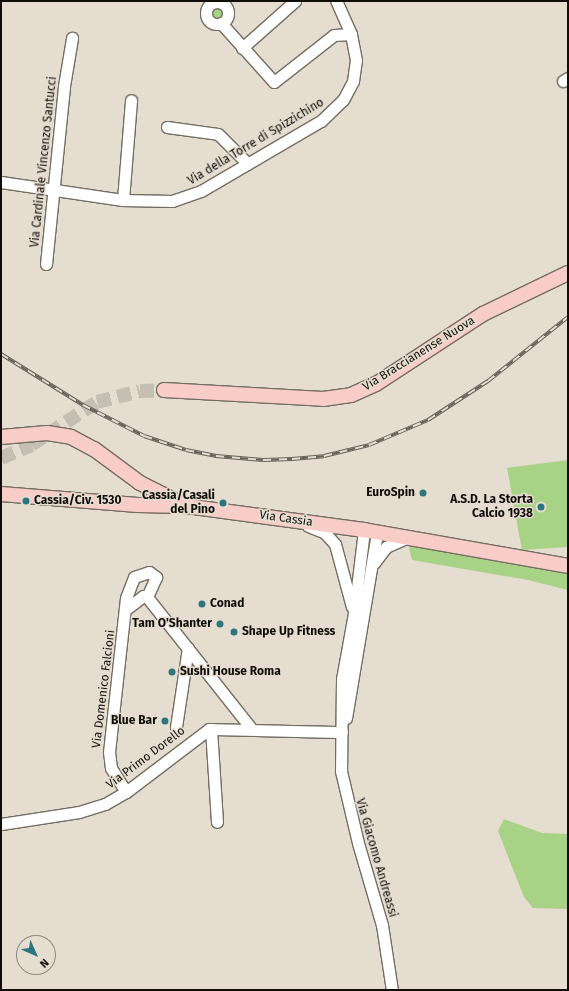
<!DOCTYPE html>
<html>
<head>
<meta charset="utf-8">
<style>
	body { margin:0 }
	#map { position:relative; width:569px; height:991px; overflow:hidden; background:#e5ddd0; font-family:"Fira Sans",sans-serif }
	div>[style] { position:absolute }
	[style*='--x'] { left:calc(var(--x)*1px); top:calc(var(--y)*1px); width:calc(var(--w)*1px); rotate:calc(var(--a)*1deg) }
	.green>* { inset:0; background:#a8d286 }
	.round { border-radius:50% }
	.major-tunnel>* { height:14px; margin-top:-7px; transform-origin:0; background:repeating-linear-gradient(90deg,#c5beb2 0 14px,transparent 0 21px) }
	.roads { filter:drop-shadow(1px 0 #746d62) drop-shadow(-1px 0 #746d62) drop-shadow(0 1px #746d62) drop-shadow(0 -1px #746d62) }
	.minor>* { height:11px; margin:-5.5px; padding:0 5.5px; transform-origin:5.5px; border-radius:5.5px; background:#fff }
	.minor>.ring { margin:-5.5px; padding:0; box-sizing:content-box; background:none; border:11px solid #fff; border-radius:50% }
	.major>* { height:14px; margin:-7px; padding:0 7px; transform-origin:7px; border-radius:7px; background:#f9cdc7 }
	.rail>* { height:4px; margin-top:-2px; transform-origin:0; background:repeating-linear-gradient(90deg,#e5ddd0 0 8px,#666159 0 16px); box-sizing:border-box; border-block:1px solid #666159 }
	.dots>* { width:11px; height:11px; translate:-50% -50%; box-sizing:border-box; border:2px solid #e5ddd0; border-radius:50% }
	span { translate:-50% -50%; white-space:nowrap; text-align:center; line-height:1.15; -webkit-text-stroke:3px #e5ddd0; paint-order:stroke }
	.street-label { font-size:12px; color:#110e0a }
	.poi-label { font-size:12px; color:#110e0a; font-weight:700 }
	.right { translate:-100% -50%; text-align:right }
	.left { translate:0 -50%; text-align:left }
	.frame { position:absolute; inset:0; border:2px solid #110e0a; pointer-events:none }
	.north { position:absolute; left:16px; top:935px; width:40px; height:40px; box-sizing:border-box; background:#e5ddd0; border:1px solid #908a81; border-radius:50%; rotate:135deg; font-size:11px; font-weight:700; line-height:16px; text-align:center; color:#110e0a }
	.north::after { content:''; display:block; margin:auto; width:14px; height:18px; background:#2e767f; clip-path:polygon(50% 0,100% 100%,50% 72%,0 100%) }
</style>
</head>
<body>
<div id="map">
	<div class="green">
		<div class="round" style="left:211px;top:7px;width:12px;height:12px"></div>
		<div style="clip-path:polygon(568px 460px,568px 547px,522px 550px,507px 468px)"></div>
		<div style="clip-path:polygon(418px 542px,568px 568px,568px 590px,528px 580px,412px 560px,409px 548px)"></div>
		<div style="clip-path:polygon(504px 819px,542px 833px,568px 834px,568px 909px,533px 908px,524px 897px,498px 831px)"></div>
	</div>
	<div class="major-tunnel">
		<div style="--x:1;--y:458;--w:33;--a:-23"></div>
		<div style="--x:31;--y:445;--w:79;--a:-33.1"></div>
		<div style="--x:97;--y:402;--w:44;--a:-14.3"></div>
		<div style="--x:140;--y:391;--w:24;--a:-2"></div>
	</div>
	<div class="roads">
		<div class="minor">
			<div class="ring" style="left:206px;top:2px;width:11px;height:11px"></div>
			<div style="--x:221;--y:23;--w:79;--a:48.1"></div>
			<div style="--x:274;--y:82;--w:76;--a:-38.1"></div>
			<div style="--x:334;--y:35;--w:17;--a:-3"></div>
			<div style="--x:242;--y:48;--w:71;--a:-41.6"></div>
			<div style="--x:563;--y:81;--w:6;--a:-31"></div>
			<div style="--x:167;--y:127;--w:51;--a:7.8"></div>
			<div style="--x:218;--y:134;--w:42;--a:45"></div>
			<div style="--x:1;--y:182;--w:123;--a:8.4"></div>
			<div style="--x:123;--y:200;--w:49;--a:1.2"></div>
			<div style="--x:172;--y:201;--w:31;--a:-19"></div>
			<div style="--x:201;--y:191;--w:139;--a:-30.3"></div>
			<div style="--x:321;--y:121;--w:30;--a:-44"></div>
			<div style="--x:343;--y:100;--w:21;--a:-62"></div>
			<div style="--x:353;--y:81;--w:21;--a:-82"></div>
			<div style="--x:356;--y:60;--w:26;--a:-101"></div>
			<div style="--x:351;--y:34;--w:36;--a:-114"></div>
			<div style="--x:123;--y:200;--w:100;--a:-85.4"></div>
			<div style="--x:46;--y:264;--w:179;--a:-84.2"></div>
			<div style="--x:64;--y:86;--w:49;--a:-80.5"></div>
			<div style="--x:308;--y:526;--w:18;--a:22"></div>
			<div style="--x:325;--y:533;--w:15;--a:48"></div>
			<div style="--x:335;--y:544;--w:65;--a:74.9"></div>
			<div style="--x:364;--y:530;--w:84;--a:96.9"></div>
			<div style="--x:354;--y:613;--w:67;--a:100.3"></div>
			<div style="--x:342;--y:679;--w:92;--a:90.6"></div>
			<div style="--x:341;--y:771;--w:74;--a:76.7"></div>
			<div style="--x:358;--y:843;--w:85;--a:73.7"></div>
			<div style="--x:382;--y:925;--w:66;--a:81.3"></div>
			<div style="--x:374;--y:563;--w:20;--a:-53"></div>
			<div style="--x:386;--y:547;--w:22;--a:-24"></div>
			<div style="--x:126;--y:609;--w:21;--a:-37"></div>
			<div style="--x:143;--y:596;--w:4;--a:14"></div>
			<div style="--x:346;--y:718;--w:189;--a:-80.5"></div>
			<div style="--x:176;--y:727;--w:80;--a:-81.4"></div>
			<div style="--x:211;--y:729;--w:93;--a:86.3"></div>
			<div style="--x:126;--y:792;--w:28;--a:-122"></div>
			<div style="--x:111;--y:768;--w:16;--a:-97"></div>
			<div style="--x:109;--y:752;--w:155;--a:-83.7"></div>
			<div style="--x:126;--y:598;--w:22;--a:-69"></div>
			<div style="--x:134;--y:577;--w:16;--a:-18"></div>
			<div style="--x:149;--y:572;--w:9;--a:36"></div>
			<div style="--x:156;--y:577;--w:22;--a:114"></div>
			<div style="--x:147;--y:597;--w:167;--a:51.6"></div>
			<div style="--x:1;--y:824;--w:79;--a:-8.7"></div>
			<div style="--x:79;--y:812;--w:27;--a:-17"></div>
			<div style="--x:105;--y:804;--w:24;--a:-30"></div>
			<div style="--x:126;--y:792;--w:104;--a:-37.2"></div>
			<div style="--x:209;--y:729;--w:133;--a:1.3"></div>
		</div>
		<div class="major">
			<div style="--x:164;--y:390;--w:159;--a:3.2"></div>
			<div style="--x:323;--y:399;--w:28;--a:-8"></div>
			<div style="--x:351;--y:395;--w:27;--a:-24"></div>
			<div style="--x:376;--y:384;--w:128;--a:-33.2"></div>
			<div style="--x:483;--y:314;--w:94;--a:-25.8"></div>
			<div style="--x:1;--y:437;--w:46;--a:-5"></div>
			<div style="--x:47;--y:433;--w:24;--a:9"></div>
			<div style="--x:71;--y:437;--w:26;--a:28"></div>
			<div style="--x:94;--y:449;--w:57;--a:36.5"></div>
			<div style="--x:140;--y:483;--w:47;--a:26.6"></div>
			<div style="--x:1;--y:494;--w:137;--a:4.6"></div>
			<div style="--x:138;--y:505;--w:48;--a:1.2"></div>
			<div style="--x:186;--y:506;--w:180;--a:7.7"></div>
			<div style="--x:364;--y:530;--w:207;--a:10"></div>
		</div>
	</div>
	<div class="rail">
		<div style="--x:1;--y:354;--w:97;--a:31.9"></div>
		<div style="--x:83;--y:405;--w:68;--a:26.9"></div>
		<div style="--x:144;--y:436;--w:44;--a:18.4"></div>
		<div style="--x:186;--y:450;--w:31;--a:11"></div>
		<div style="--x:216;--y:456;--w:47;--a:4.9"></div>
		<div style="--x:263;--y:460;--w:29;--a:-2"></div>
		<div style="--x:292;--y:459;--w:32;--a:-5"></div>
		<div style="--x:324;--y:456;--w:46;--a:-13.7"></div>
		<div style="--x:369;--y:445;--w:64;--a:-23"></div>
		<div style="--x:428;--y:420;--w:72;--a:-33"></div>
		<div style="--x:488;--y:381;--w:102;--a:-38.7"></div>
	</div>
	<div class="dots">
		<div style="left:423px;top:493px;background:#2e767f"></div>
		<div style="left:26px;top:501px;background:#2e767f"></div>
		<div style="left:223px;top:503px;background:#2e767f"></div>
		<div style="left:541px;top:507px;background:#2e767f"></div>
		<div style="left:202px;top:604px;background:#2e767f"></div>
		<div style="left:220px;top:624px;background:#2e767f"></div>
		<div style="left:234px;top:632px;background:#2e767f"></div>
		<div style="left:172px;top:672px;background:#2e767f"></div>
		<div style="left:165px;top:721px;background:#2e767f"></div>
	</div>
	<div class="street-label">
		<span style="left:256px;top:142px;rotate:-31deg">Via della Torre di Spizzichino</span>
		<span style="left:44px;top:162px;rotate:-84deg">Via Cardinale Vincenzo Santucci</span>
		<span style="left:419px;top:354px;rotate:-32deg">Via Braccianense Nuova</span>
		<span style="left:286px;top:519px;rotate:8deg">Via Cassia</span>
		<span style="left:104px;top:689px;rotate:-83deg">Via Domenico Falcioni</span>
		<span style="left:146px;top:758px;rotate:-37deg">Via Primo Dorello</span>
		<span style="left:376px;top:858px;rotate:74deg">Via Giacomo Andreassi</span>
	</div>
	<div class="poi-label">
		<span class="right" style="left:415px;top:493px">EuroSpin</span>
		<span class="right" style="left:215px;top:503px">Cassia/Casali<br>del Pino</span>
		<span class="right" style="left:533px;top:507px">A.S.D. La Storta<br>Calcio 1938</span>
		<span class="left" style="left:34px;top:501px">Cassia/Civ. 1530</span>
		<span class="left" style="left:210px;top:604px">Conad</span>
		<span class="right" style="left:212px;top:624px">Tam O'Shanter</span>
		<span class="left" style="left:242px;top:632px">Shape Up Fitness</span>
		<span class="left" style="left:180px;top:672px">Sushi House Roma</span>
		<span class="right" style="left:157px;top:721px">Blue Bar</span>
	</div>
	<div class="frame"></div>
	<div class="north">N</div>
</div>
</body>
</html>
